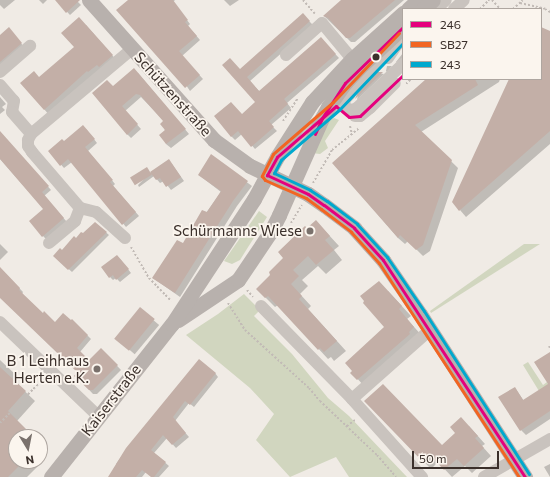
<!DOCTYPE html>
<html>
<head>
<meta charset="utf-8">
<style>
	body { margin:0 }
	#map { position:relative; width:550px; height:477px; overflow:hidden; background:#f0ebe5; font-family:Commissioner,sans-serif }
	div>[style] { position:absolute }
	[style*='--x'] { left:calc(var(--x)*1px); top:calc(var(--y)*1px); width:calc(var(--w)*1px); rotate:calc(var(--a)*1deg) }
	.green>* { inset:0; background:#d1d6bf }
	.shadow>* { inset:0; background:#0003; transform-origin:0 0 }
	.building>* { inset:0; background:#c3afa7; transform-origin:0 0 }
	.path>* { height:2px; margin-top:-1px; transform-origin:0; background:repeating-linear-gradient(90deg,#c2bbb6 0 2px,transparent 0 4px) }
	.minor>* { height:12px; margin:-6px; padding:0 6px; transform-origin:6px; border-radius:6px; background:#c9c3be }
	.major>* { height:15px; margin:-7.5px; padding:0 7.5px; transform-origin:7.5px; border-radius:7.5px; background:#b8b1ad }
	.bus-1>* { height:3px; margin:-1.5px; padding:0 1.5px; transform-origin:1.5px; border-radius:1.5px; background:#e5007d }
	.bus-2>* { height:3px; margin:-1.5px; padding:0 1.5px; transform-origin:1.5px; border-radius:1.5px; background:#f26522 }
	.bus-3>* { height:3px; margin:-1.5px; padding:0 1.5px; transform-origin:1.5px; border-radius:1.5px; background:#00a9ce }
	.dots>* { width:11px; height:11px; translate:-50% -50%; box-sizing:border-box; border:2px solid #fbf5ee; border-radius:50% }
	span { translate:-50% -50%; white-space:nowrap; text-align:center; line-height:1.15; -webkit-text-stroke:3.5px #fbf5ee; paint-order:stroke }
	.street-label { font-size:15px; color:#3b302b }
	.poi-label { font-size:15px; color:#3b302b }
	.right { translate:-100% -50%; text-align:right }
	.legend { position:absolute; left:402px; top:8px; width:140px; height:72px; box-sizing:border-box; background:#fbf5ee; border:1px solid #aea6a0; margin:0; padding:5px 7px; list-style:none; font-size:12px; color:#3b302b }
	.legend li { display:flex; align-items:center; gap:8px; height:20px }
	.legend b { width:20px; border:1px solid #aea6a0 }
	.north { position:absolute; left:8px; top:429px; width:40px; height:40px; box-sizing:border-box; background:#fbf5ee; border:1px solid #aea6a0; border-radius:50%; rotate:170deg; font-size:11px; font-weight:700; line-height:16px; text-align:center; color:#3b302b }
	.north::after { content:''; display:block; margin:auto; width:14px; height:18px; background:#7a716c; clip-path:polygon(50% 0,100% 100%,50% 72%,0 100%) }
	.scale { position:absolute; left:412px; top:451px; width:87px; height:18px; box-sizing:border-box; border:2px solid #3b302b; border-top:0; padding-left:5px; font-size:12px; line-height:14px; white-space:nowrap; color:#3b302b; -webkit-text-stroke:3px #fbf5ee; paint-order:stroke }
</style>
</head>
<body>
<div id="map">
	<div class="green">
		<div style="clip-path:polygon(334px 118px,339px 120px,325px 141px,328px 148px,320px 154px,311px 153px,326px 122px)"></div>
		<div style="clip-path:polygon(259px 211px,267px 217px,240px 260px,232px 264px,224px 261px)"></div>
		<div style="clip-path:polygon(524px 244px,540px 244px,431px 313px,430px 311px)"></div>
		<div style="clip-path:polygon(244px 294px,260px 310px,254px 316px,292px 354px,328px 398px,349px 416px,407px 477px,349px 477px,336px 457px,290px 477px,256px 440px,274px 414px,250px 388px,186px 335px,218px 314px)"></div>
		<div style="clip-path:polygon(528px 362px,543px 385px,547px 382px,550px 387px,550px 409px,523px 365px)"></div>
	</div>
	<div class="shadow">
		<div style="clip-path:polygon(0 0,15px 0,4px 9px,0 5px)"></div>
		<div style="clip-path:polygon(39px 0,47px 0,43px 4px)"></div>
		<div style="clip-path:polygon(56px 0,76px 0,81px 5px,70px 15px)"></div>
		<div style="clip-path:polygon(129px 0,175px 0,173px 2px,190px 24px,188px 26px,200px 40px,182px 56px,203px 79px,190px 91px)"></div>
		<div style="clip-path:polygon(224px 0,239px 0,230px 6px)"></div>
		<div style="clip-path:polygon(343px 0,404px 0,355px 42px,351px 42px,324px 16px)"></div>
		<div style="clip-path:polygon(306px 18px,313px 25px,250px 81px,260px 92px,324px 42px,339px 58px,287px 103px,291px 108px,271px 125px,277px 131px,255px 149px,242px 134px,235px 140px,231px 136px,242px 115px,257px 103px,240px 70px)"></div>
		<div style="clip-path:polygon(86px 25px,118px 62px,50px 116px,44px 109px)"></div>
		<div style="clip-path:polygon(541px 30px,550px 33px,550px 144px,466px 217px,460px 210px,511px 79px,541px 79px)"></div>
		<div style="clip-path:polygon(12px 32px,24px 47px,0 67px,0 37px)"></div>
		<div style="clip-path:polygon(403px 53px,403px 58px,397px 62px,396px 62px)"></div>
		<div style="clip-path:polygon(387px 66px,392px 66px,387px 72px,386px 71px)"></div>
		<div style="clip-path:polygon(138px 73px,189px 134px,171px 148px,166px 144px,164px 121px,141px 97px,125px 111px,141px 129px,131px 138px,127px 134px,113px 87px)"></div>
		<div style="clip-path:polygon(378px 73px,384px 74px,357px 100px,358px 95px)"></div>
		<div style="clip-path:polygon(428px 79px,500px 79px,499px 82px,421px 132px,458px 168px,430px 251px,423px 256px,408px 241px,405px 244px,398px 238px,334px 163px)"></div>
		<div style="clip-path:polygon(0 97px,6px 104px,2px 107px,5px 110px,0 114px)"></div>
		<div style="clip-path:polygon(86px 129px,97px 143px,88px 151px,115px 184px,113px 186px,139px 216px,126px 227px,72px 162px,64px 168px,49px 151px)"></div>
		<div style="clip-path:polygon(0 132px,51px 190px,44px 196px,67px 222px,46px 239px,43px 236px,44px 209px,0 159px)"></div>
		<div style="clip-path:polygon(211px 156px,252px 186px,237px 206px,180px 297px,153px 278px,183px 245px,221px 192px,199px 175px)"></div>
		<div style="clip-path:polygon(172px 164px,184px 181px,171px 190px,164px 181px,160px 183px,154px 176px,139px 187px,138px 185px,150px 173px)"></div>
		<div style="clip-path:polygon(316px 221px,339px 246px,334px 250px,342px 260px,326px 274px,318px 266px,302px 280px,308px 286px,300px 294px,311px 306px,308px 309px,346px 351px,334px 361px,331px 357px,328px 359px,278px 305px,275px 307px,257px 289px,272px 275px,307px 229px)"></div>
		<div style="clip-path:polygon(95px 223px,109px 235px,72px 272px,54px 256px,83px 235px)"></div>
		<div style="clip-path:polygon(0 244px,8px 252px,0 260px)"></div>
		<div style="clip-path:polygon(120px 259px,131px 273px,120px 282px,116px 278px,113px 280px,110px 277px)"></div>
		<div style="clip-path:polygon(0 268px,23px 292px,22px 294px,43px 314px,55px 324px,72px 320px,91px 339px,80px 352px,89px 361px,101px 349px,121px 370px,97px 394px,93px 394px,76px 376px,78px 372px,0 296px)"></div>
		<div style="clip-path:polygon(388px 291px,411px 316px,407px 319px,423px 337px,367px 389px,352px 373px,386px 327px)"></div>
		<div style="left:140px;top:309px;width:25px;height:38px;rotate:40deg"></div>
		<div style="clip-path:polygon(550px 353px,550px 419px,526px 435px,521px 430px,515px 388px,524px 401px,550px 384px)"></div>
		<div style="clip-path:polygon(0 360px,17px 376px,13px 380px,35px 401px,17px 421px,33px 437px,16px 437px,16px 461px,37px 461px,40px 464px,27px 477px,0 477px)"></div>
		<div style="clip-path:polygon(215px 373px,218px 377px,194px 407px,189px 403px,175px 421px,189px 437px,176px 448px,167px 438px,154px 453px,169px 466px,159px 477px,152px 477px,146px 472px,142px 477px,109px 477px,118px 466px,116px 464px,127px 449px)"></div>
		<div style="clip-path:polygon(365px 401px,442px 446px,457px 433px,469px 426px,485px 444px,482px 446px,491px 456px,472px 473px,465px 466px,452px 477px,438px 462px,431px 469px)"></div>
		<div style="clip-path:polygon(550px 464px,550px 477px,544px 467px)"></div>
	</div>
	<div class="building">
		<div style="clip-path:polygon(55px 0,80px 0,66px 13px)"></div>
		<div style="clip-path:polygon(128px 0,173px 0,188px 20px,185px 22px,197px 36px,179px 51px,200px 75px,185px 88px,116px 10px)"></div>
		<div style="clip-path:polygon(341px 0,395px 0,350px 38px,346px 38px,328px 18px,323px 16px)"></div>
		<div style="clip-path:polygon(303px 13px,310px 21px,247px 77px,259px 91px,321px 37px,336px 54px,284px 99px,288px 104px,269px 121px,274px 127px,251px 147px,238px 131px,231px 137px,214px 116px,231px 102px,242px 114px,255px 102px,222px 65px,230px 58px,240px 69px)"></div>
		<div style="clip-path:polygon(79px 17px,113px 55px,99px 67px,97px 65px,88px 72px,87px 71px,44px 110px,20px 83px,34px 71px,39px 77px,74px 47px,61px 33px)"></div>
		<div style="clip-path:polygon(9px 27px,22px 43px,0 62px,0 35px)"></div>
		<div style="clip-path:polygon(541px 27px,550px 31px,550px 131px,459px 211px,452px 202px,509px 79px,541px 79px)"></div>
		<div style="clip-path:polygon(134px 68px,186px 129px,166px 144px,159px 135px,165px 130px,160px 124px,163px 121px,140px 95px,136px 94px,122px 106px,138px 124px,127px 135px,92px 93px,107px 80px,113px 86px)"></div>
		<div style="clip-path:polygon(378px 72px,383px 72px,355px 99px,357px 94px)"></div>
		<div style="clip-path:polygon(426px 79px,475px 79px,478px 85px,415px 125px,452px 160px,423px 245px,416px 250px,400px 235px,398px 238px,332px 163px)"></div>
		<div style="clip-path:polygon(83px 125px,95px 139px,85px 147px,113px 180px,110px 182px,136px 212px,122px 225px,68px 159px,60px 166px,48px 151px,62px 139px,64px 141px)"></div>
		<div style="clip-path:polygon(0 131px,49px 186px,42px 192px,64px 218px,42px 237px,29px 221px,43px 209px,0 159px)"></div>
		<div style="clip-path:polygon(211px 154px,248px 181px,233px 201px,175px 293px,152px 278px,177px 240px,183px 243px,202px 210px,207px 212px,221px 191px,198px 175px)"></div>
		<div style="clip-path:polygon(169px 159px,181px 177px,166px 187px,160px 178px,156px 180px,150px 172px)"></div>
		<div style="left:147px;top:167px;width:9px;height:20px;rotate:58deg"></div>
		<div style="clip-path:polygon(316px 220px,330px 236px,325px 240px,334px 250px,316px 265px,308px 256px,293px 270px,299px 276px,291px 284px,302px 296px,299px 299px,337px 341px,324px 352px,320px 348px,318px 350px,268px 296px,265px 298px,256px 289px,270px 275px,269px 272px,283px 258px,278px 252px,305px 226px,307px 228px)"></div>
		<div style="clip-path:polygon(95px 222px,107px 232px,68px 270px,53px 256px,60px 248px,62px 250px,74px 236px,76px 238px,81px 232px,83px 233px)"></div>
		<div style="clip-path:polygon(117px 255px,129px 269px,116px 280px,113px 275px,109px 278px,101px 267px)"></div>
		<div style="clip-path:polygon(0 267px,20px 288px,19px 290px,43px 313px,44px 311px,55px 322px,63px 313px,71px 320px,72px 319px,88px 335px,77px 348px,89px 360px,101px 348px,118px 365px,93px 390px,89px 390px,74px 376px,77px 372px,0 298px)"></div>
		<div style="clip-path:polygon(379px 281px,402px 306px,399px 309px,414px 327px,409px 332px,410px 334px,357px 380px,350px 373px,352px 371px,345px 363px,384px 327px,363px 303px,364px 301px,360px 296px)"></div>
		<div style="left:140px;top:307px;width:19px;height:41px;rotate:39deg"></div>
		<div style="clip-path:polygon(550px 352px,550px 411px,520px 431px,498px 397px,515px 387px,523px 400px,548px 384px,534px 362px)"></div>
		<div style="clip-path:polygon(199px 359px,216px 373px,190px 405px,185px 401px,173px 417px,186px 433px,172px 445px,163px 435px,151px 450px,166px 462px,154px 477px,151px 477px,142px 470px,136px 477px,108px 477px,126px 448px)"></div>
		<div style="clip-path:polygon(0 367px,26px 391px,8px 411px,34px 437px,16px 437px,16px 461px,24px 461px,8px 477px,0 477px)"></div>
		<div style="clip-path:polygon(383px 384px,442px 445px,455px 433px,450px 427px,461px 417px,478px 436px,475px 438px,484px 448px,464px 466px,457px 459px,444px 470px,430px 455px,423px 462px,364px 401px)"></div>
	</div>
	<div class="path">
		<div style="--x:303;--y:0;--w:18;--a:49"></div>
		<div style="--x:492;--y:0;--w:12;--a:48"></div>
		<div style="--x:520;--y:3;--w:26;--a:13"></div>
		<div style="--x:545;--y:9;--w:6;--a:31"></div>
		<div style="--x:480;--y:9;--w:13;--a:-45"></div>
		<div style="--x:513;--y:9;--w:13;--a:-42"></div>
		<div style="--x:406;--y:84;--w:7;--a:-45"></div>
		<div style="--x:283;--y:121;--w:27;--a:-57"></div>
		<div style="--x:350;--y:126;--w:9;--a:77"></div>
		<div style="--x:313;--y:183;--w:38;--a:-60"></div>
		<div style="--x:332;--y:150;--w:35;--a:-39"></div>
		<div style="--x:291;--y:223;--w:21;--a:-59"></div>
		<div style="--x:131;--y:247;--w:36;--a:60"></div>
		<div style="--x:149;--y:278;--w:32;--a:46"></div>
		<div style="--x:247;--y:290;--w:9;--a:49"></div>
		<div style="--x:228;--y:303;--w:32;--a:58"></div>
		<div style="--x:245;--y:330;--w:86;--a:42.2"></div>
		<div style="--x:309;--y:388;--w:17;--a:50"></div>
		<div style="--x:320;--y:401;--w:79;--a:43.5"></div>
		<div style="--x:377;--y:455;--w:29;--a:49"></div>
		<div style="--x:549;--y:346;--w:2;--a:63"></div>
		<div style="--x:0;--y:423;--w:63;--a:-45.6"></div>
		<div style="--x:347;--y:426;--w:10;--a:-37"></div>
	</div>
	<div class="minor">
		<div style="--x:436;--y:9;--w:13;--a:-42"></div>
		<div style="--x:454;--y:9;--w:13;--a:-42"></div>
		<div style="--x:286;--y:55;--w:48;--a:-41.6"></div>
		<div style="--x:322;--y:23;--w:47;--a:50.2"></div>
		<div style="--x:388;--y:58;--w:14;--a:-56"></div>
		<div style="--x:396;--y:46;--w:10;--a:-45"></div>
		<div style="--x:0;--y:72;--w:40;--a:-41"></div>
		<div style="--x:0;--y:85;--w:21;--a:49"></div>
		<div style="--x:14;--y:101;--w:11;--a:100"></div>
		<div style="--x:12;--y:112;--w:29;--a:49"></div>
		<div style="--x:350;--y:94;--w:7;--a:135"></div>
		<div style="--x:345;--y:99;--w:6;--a:99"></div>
		<div style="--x:344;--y:105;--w:5;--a:53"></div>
		<div style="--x:347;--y:109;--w:6;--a:9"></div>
		<div style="--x:353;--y:110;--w:4;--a:-27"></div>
		<div style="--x:357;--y:108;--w:64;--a:-43.7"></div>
		<div style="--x:355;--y:116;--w:5;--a:0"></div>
		<div style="--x:360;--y:116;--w:13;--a:-39"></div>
		<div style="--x:370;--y:108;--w:35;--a:-45"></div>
		<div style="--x:287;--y:148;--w:65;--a:-40.6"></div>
		<div style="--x:336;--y:106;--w:76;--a:-47.1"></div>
		<div style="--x:125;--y:238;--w:39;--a:-138"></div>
		<div style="--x:96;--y:212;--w:16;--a:-166"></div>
		<div style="--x:80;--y:208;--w:74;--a:-130.6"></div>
		<div style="--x:32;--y:152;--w:7;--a:-124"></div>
		<div style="--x:28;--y:146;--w:6;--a:-90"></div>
		<div style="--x:28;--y:140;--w:7;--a:-63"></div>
		<div style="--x:31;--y:134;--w:133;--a:-40.1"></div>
		<div style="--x:49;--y:243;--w:34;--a:-40"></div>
		<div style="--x:75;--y:221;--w:14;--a:-69"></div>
		<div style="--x:261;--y:306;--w:130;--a:45.6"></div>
		<div style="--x:352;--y:399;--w:105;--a:48.1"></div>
		<div style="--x:0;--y:322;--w:136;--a:43.8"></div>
		<div style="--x:352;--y:399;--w:104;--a:-41.5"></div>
		<div style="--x:484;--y:477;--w:76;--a:-29.9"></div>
	</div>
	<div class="major">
		<div style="--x:89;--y:0;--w:188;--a:48.2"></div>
		<div style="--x:214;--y:140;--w:44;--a:35.8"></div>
		<div style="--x:250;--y:166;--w:64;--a:25.8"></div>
		<div style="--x:308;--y:194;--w:19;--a:35"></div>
		<div style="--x:324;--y:205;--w:38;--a:37"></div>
		<div style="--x:354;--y:228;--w:43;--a:47.8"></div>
		<div style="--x:383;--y:260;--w:65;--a:55.6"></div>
		<div style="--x:420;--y:314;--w:194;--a:57.2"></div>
		<div style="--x:408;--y:9;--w:13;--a:-42"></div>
		<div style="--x:423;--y:9;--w:13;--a:-42"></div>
		<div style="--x:178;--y:320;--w:72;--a:-33.7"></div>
		<div style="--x:238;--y:280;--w:59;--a:-56"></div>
		<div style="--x:271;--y:231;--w:18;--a:-63"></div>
		<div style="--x:279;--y:215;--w:106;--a:-66.1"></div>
		<div style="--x:322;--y:118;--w:13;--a:-61"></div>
		<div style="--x:328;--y:107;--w:29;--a:-55"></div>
		<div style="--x:345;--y:83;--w:26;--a:-47"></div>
		<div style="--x:363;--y:64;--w:54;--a:-42.8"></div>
		<div style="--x:51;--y:477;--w:195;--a:-51.7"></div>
		<div style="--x:172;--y:324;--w:149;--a:-56.7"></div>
		<div style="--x:254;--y:199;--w:48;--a:-61.3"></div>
		<div style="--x:277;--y:157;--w:65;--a:-57.5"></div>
		<div style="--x:312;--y:102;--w:59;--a:-47.1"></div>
		<div style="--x:352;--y:59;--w:69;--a:-42"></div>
	</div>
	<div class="bus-1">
		<div style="--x:403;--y:75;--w:59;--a:136.4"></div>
		<div style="--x:360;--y:116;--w:11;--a:175"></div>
		<div style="--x:349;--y:117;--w:17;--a:-140"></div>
		<div style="--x:336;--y:106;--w:78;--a:139.2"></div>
		<div style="--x:277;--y:157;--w:21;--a:119"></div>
		<div style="--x:267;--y:175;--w:45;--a:24.9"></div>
		<div style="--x:308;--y:194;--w:19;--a:35"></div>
		<div style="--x:324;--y:205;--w:38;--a:37"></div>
		<div style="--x:354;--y:228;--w:43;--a:47.8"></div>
		<div style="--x:383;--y:260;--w:259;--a:56.8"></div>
		<div style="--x:315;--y:134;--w:17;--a:-66"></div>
		<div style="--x:322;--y:118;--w:42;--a:-56.7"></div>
		<div style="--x:345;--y:83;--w:81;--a:-44"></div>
	</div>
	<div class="bus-2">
		<div style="--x:399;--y:33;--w:95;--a:133.7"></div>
		<div style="--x:333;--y:102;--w:79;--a:139.1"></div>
		<div style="--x:273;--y:154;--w:25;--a:117"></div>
		<div style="--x:262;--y:176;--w:5;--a:53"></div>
		<div style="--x:265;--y:180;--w:45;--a:23.7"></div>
		<div style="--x:306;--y:198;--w:19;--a:36"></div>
		<div style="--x:321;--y:209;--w:38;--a:37"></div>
		<div style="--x:351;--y:232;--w:42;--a:47.9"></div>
		<div style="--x:379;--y:263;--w:256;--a:56.8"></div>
	</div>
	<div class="bus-3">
		<div style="--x:403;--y:43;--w:91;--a:133.7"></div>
		<div style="--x:340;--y:109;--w:78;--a:139.2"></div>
		<div style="--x:281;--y:160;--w:15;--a:118"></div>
		<div style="--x:274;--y:173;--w:40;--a:25"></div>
		<div style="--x:310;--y:190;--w:20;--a:33"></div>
		<div style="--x:327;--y:201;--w:38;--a:37"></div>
		<div style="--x:357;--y:224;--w:45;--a:47.7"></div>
		<div style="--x:387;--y:257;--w:65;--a:55.6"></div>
		<div style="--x:424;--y:311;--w:194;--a:57.2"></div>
	</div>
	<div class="dots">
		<div style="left:376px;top:57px;background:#3b302b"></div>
		<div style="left:310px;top:231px;background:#7a716c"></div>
		<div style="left:97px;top:369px;background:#7a716c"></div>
	</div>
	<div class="street-label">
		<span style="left:173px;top:94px;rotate:48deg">Schützenstraße</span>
		<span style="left:111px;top:400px;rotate:-52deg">Kaiserstraße</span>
	</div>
	<div class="poi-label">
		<span class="right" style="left:302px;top:231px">Schürmanns Wiese</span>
		<span class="right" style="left:89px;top:369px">B 1 Leihhaus<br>Herten e.K.</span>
	</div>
	<ul class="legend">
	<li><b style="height:5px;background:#e5007d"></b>246</li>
	<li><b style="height:5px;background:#f26522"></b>SB27</li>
	<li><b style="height:5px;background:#00a9ce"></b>243</li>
	</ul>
	<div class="north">N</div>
	<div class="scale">50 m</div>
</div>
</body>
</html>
